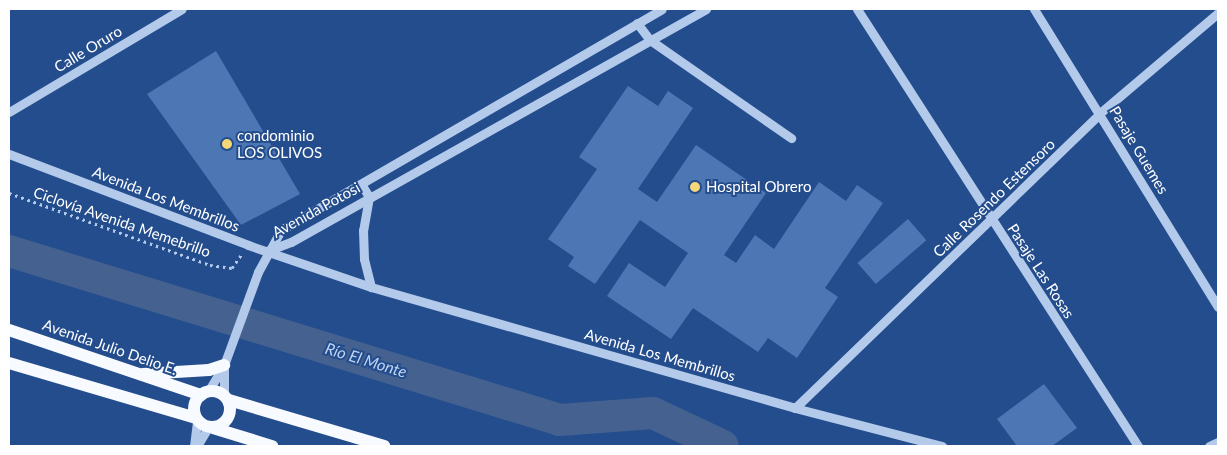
<!DOCTYPE html>
<html>
<head>
<meta charset="utf-8">
<style>
	body { margin:0 }
	#map { position:relative; width:1227px; height:455px; overflow:hidden; background:#244d8d; font-family:Lato,sans-serif }
	div>[style] { position:absolute }
	[style*='--x'] { left:calc(var(--x)*1px); top:calc(var(--y)*1px); width:calc(var(--w)*1px); rotate:calc(var(--a)*1deg) }
	.river>* { height:32px; margin:-16px; padding:0 16px; transform-origin:16px; border-radius:16px; background:#446190 }
	.building>* { inset:0; background:#4c76b4; transform-origin:0 0 }
	.path>* { height:3px; margin-top:-1.5px; transform-origin:0; background:repeating-linear-gradient(90deg,#b3caeb 0 2.5px,transparent 0 6.5px) }
	.minor>* { height:9px; margin:-4.5px; padding:0 4.5px; transform-origin:4.5px; border-radius:4.5px; background:#b3caeb }
	.major>* { height:12px; margin:-6px; padding:0 6px; transform-origin:6px; border-radius:6px; background:#f7fafe }
	.major>.ring { margin:-6px; padding:0; box-sizing:content-box; background:none; border:12px solid #f7fafe; border-radius:50% }
	.dots>* { width:14px; height:14px; translate:-50% -50%; box-sizing:border-box; border:2px solid #244d8d; border-radius:50% }
	span { translate:-50% -50%; white-space:nowrap; text-align:center; line-height:1.15; -webkit-text-stroke:4px #244d8d; paint-order:stroke }
	.street-label { font-size:15px; color:#fff }
	.poi-label { font-size:15px; color:#fff }
	.left { translate:0 -50%; text-align:left }
	.water-label { font-size:16px; color:#bfd4f2; font-style:italic }
	.frame { position:absolute; inset:0; border:10px solid #fff; pointer-events:none }
</style>
</head>
<body>
<div id="map">
	<div class="river">
		<div style="--x:9;--y:251;--w:576;--a:17.05"></div>
		<div style="--x:560;--y:420;--w:93;--a:-4.3"></div>
		<div style="--x:653;--y:413;--w:77;--a:25.2"></div>
	</div>
	<div class="building">
		<div style="clip-path:polygon(216px 51px,300px 194px,241px 225px,147px 94px)"></div>
		<div style="clip-path:polygon(628px 86px,658px 106px,668px 91px,693px 108px,638px 189px,657px 202px,696px 145px,766px 193px,724px 255px,736px 263px,755px 235px,774px 249px,819px 182px,846px 201px,857px 185px,883px 203px,825px 288px,838px 297px,797px 358px,768px 338px,758px 352px,693px 308px,671px 339px,607px 296px,629px 263px,665px 287px,688px 253px,640px 220px,595px 284px,568px 266px,574px 257px,548px 239px,597px 169px,579px 157px)"></div>
		<div style="left:908px;top:219px;width:28px;height:67px;rotate:49deg"></div>
		<div style="clip-path:polygon(1044px 384px,1077px 428px,1052px 446px,1017px 446px,997px 419px)"></div>
	</div>
	<div class="path">
		<div style="--x:9;--y:193;--w:214;--a:19.7"></div>
		<div style="--x:210;--y:265;--w:22;--a:8"></div>
		<div style="--x:232;--y:268;--w:16;--a:-55"></div>
	</div>
	<div class="minor">
		<div style="--x:857;--y:9;--w:520;--a:57.26"></div>
		<div style="--x:1034;--y:9;--w:350;--a:58.3"></div>
		<div style="--x:637;--y:23;--w:21;--a:53"></div>
		<div style="--x:650;--y:40;--w:172;--a:34.8"></div>
		<div style="--x:9;--y:112;--w:201;--a:-30.8"></div>
		<div style="--x:9;--y:154;--w:256;--a:20.8"></div>
		<div style="--x:248;--y:245;--w:130;--a:18.9"></div>
		<div style="--x:371;--y:287;--w:441;--a:15.9"></div>
		<div style="--x:795;--y:408;--w:152;--a:14.5"></div>
		<div style="--x:361;--y:184;--w:15;--a:58"></div>
		<div style="--x:369;--y:197;--w:34;--a:100"></div>
		<div style="--x:363;--y:230;--w:29;--a:88"></div>
		<div style="--x:364;--y:259;--w:29;--a:76"></div>
		<div style="--x:267;--y:251;--w:26;--a:-21"></div>
		<div style="--x:291;--y:242;--w:476;--a:-29.3"></div>
		<div style="--x:224;--y:365;--w:29;--a:90"></div>
		<div style="--x:209;--y:390;--w:29;--a:-59"></div>
		<div style="--x:224;--y:365;--w:99;--a:-69.9"></div>
		<div style="--x:258;--y:272;--w:48;--a:-61.3"></div>
		<div style="--x:281;--y:230;--w:440;--a:-30.1"></div>
		<div style="--x:795;--y:408;--w:424;--a:-44"></div>
		<div style="--x:1100;--y:113;--w:155;--a:-40.3"></div>
		<div style="--x:194;--y:446;--w:25;--a:-83"></div>
		<div style="--x:197;--y:446;--w:21;--a:-59"></div>
		<div style="--x:1209;--y:446;--w:10;--a:-24"></div>
	</div>
	<div class="major">
		<div style="--x:9;--y:330;--w:203;--a:18.7"></div>
		<div style="--x:9;--y:363;--w:195;--a:16.4"></div>
		<div style="--x:143;--y:374;--w:66;--a:-3.5"></div>
		<div style="--x:209;--y:370;--w:16;--a:-18"></div>
		<div class="ring" style="left:194px;top:391px;width:24px;height:24px"></div>
		<div style="--x:229;--y:400;--w:162;--a:16.5"></div>
		<div style="--x:213;--y:428;--w:62;--a:17"></div>
	</div>
	<div class="dots">
		<div style="left:227px;top:144px;background:#f5d777"></div>
		<div style="left:695px;top:187px;background:#f5d777"></div>
	</div>
	<div class="street-label">
		<span style="left:88px;top:49px;rotate:-31deg">Calle Oruro</span>
		<span style="left:1139px;top:150px;rotate:59deg">Pasaje Guemes</span>
		<span style="left:994px;top:198px;rotate:-44deg">Calle Rosendo Estensoro</span>
		<span style="left:166px;top:199px;rotate:21deg">Avenida Los Membrillos</span>
		<span style="left:316px;top:210px;rotate:-29deg">Avenida Potosi</span>
		<span style="left:122px;top:222px;rotate:19deg">Ciclovía Avenida Memebrillo</span>
		<span style="left:1041px;top:271px;rotate:57deg">Pasaje Las Rosas</span>
		<span style="left:110px;top:347px;rotate:19deg">Avenida Julio Delio E.</span>
		<span style="left:660px;top:355px;rotate:16deg">Avenida Los Membrillos</span>
	</div>
	<div class="poi-label">
		<span class="left" style="left:237px;top:144px">condominio<br>LOS OLIVOS</span>
		<span class="left" style="left:706px;top:187px">Hospital Obrero</span>
	</div>
	<div class="water-label">
		<span style="left:366px;top:360px;rotate:17deg">Río El Monte</span>
	</div>
	<div class="frame"></div>
</div>
</body>
</html>
